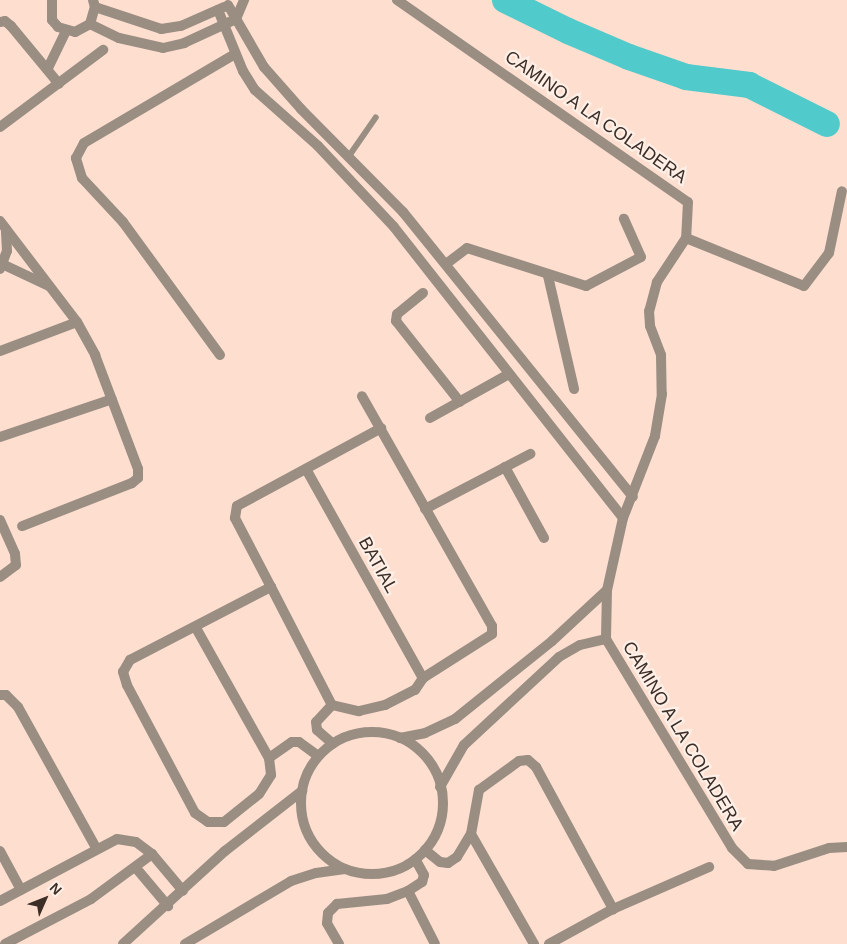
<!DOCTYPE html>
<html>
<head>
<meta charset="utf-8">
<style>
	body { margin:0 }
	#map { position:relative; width:847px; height:944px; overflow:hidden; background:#fddecf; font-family:Helvetica,sans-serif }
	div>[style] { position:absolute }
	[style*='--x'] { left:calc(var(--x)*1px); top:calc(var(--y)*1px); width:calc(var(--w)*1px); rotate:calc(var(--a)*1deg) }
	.river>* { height:26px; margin:-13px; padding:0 13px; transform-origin:13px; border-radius:13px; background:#50cacb }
	.lane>* { height:6px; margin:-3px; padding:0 3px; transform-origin:3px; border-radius:3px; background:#9a8d82 }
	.street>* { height:10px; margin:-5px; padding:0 5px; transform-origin:5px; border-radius:5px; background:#9a8d82 }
	.street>.ring { margin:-5px; padding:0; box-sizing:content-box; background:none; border:10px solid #9a8d82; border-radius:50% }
	span { translate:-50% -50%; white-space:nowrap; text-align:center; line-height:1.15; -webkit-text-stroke:4.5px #feefe7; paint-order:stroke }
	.street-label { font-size:18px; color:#3c2e27 }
	.north { position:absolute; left:20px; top:874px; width:50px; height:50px; -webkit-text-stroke:4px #feefe7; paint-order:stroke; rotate:46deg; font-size:14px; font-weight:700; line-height:20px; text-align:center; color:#3c2e27 }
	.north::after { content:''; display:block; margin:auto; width:18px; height:22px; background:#3c2e27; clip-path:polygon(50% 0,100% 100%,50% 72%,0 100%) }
</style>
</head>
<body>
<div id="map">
	<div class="river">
		<div style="--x:505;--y:0;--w:70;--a:26.2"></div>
		<div style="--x:568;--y:31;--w:66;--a:23.1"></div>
		<div style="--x:629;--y:57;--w:60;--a:19.3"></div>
		<div style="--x:686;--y:77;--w:64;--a:7.2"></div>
		<div style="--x:749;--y:85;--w:87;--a:26.6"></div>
	</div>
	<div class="lane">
		<div style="--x:349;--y:156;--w:47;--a:-55.3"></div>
	</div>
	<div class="street">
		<div style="--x:52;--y:0;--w:20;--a:90"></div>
		<div style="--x:52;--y:20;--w:9;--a:49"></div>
		<div style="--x:58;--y:27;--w:18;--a:16"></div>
		<div style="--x:75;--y:32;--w:17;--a:-28"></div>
		<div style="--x:90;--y:24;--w:18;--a:-74"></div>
		<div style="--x:95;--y:7;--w:7;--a:-106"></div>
		<div style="--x:397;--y:0;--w:354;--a:34.8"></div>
		<div style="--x:688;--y:202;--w:36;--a:93"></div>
		<div style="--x:686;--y:238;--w:53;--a:123.4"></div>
		<div style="--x:657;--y:282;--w:30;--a:105"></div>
		<div style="--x:649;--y:311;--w:15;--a:86"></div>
		<div style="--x:650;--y:326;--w:31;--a:69"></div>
		<div style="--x:661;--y:355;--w:39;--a:89"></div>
		<div style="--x:662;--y:394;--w:43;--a:99.5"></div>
		<div style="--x:655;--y:436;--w:88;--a:111.3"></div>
		<div style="--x:623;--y:518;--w:74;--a:102.5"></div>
		<div style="--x:607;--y:590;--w:49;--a:91.2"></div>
		<div style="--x:606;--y:639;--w:244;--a:58.9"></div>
		<div style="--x:732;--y:848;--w:23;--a:45"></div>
		<div style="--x:748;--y:864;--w:26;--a:4"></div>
		<div style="--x:774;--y:866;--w:58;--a:-18.1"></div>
		<div style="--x:829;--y:848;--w:18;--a:-3"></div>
		<div style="--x:228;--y:5;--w:72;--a:59.9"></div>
		<div style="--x:264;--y:67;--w:56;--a:48.6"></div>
		<div style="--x:301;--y:109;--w:145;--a:45.3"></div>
		<div style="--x:403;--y:212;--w:366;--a:51.1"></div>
		<div style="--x:95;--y:7;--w:70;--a:18.4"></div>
		<div style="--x:161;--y:29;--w:20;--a:-9"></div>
		<div style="--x:181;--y:26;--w:47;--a:-23.8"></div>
		<div style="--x:218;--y:10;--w:66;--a:67.7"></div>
		<div style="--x:243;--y:71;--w:22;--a:58"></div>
		<div style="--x:255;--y:90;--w:84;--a:41.6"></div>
		<div style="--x:318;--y:146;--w:111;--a:46.8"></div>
		<div style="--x:394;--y:227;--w:370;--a:51.8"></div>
		<div style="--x:0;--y:22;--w:5;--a:-11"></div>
		<div style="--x:5;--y:21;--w:8;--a:40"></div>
		<div style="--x:11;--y:26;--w:75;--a:50.4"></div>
		<div style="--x:90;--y:24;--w:32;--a:26"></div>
		<div style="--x:119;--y:38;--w:45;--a:12.8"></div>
		<div style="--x:163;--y:48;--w:22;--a:-13"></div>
		<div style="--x:184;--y:43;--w:57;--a:-24.8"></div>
		<div style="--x:236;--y:19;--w:21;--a:-67"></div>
		<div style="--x:48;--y:68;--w:41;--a:-64.1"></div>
		<div style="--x:0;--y:127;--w:129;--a:-36.8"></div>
		<div style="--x:0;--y:221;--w:127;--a:52.7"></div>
		<div style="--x:77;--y:322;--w:38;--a:61"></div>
		<div style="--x:95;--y:355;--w:122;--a:69.3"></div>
		<div style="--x:138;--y:469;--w:9;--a:90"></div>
		<div style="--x:138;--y:478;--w:8;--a:140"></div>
		<div style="--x:132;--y:483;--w:118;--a:158.6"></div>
		<div style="--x:686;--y:238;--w:127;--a:22.1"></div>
		<div style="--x:804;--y:286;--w:41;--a:-52.9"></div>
		<div style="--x:829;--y:253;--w:63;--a:-78.2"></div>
		<div style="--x:0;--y:263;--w:54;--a:25.1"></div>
		<div style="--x:446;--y:264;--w:26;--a:-37"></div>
		<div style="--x:467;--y:248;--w:125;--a:17.7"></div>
		<div style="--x:586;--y:286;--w:62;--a:-27.8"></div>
		<div style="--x:641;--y:257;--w:42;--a:-114.1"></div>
		<div style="--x:0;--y:269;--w:19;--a:-69"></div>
		<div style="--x:7;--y:251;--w:22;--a:-93"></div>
		<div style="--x:548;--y:276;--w:116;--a:77"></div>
		<div style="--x:423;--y:293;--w:33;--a:141"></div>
		<div style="--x:397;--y:314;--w:7;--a:98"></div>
		<div style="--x:396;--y:321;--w:103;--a:51.7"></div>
		<div style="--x:0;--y:351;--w:82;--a:-20.6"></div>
		<div style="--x:220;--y:355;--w:165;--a:-126.1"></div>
		<div style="--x:123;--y:222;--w:60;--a:-133"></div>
		<div style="--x:82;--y:178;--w:21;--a:-107"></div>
		<div style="--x:76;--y:158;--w:17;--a:-62"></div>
		<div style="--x:84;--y:143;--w:175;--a:-30.5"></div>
		<div style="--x:430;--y:418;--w:90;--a:-29.1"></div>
		<div style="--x:0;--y:437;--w:118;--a:-18.7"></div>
		<div style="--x:505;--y:467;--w:81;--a:61.2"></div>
		<div style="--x:306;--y:469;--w:240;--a:60.8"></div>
		<div style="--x:425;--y:509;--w:119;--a:-27.6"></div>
		<div style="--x:0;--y:520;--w:37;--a:66"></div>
		<div style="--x:15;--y:554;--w:11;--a:85"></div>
		<div style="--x:16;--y:565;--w:20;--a:143"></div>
		<div style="--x:271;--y:587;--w:78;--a:-117.6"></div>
		<div style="--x:235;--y:518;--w:12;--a:-81"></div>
		<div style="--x:237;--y:506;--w:164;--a:-28.4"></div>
		<div style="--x:196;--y:628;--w:149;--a:60.7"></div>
		<div style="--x:269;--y:758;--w:17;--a:83"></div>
		<div style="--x:271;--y:775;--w:22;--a:122"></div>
		<div style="--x:259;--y:794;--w:45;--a:141.3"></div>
		<div style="--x:224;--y:822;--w:16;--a:180"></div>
		<div style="--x:208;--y:822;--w:16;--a:-145"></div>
		<div style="--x:195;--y:813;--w:145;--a:-118"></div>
		<div style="--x:127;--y:685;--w:14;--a:-107"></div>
		<div style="--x:123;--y:672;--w:14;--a:-60"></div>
		<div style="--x:130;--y:660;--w:159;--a:-27.4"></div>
		<div style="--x:271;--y:587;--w:133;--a:62.7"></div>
		<div style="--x:332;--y:705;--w:28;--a:13"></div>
		<div style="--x:359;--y:711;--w:27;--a:-13"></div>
		<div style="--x:385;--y:705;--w:34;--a:-27"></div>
		<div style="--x:415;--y:690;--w:14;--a:-56"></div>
		<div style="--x:423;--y:678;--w:82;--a:-32.5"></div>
		<div style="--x:492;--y:634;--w:8;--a:-90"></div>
		<div style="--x:492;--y:626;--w:264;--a:-119.5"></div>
		<div style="--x:0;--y:695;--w:6;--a:0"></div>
		<div style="--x:6;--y:695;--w:17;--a:45"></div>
		<div style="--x:18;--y:707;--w:161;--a:61"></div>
		<div style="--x:332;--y:705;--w:23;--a:133"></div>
		<div style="--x:316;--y:722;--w:8;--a:83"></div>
		<div style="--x:317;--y:730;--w:21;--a:41"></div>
		<div class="ring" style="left:301px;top:732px;width:132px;height:132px"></div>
		<div style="--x:400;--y:738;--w:25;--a:-11"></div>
		<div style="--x:425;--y:733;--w:33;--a:-25"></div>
		<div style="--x:455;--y:719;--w:124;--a:-38.8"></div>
		<div style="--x:552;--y:641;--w:75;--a:-42.8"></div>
		<div style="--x:269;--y:758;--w:28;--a:-35"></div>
		<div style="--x:292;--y:742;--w:7;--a:0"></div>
		<div style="--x:299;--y:742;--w:24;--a:36"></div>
		<div style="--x:440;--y:787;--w:48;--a:-60.3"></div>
		<div style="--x:464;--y:745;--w:129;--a:-42.8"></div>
		<div style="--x:559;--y:657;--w:24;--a:-30"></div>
		<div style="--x:580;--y:645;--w:27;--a:-13"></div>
		<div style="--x:471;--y:834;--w:127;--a:60.2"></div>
		<div style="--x:425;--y:850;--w:19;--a:39"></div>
		<div style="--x:440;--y:862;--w:8;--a:7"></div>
		<div style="--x:448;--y:863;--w:11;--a:-34"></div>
		<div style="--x:457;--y:857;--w:27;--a:-59"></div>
		<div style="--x:471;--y:834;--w:45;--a:-79.7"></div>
		<div style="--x:479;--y:790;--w:49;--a:-35.9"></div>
		<div style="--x:519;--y:761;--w:9;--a:-6"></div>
		<div style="--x:528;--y:760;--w:11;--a:41"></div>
		<div style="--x:536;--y:767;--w:162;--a:61.5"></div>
		<div style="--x:0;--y:851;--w:44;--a:61.7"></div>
		<div style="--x:136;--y:868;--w:50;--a:49.9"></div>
		<div style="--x:408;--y:891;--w:59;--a:63"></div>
		<div style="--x:0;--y:901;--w:132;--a:-27.9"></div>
		<div style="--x:117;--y:839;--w:19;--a:9"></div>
		<div style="--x:136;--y:842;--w:20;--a:37"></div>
		<div style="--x:152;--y:854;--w:48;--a:50"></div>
		<div style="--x:5;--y:944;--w:97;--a:-27.6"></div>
		<div style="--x:91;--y:899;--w:76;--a:-36.4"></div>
		<div style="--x:123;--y:944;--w:138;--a:-42.4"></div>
		<div style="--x:225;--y:851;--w:98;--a:-37.9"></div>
		<div style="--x:185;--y:944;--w:123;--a:-30.7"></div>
		<div style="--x:291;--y:881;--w:26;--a:-18"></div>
		<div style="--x:316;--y:873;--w:29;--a:-8"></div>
		<div style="--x:339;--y:944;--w:24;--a:-120"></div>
		<div style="--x:327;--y:923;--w:10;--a:-84"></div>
		<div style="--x:328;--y:913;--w:13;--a:-45"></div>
		<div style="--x:337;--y:904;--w:50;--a:-5.7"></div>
		<div style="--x:387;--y:899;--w:22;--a:-21"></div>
		<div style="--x:408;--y:891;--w:17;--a:-33"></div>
		<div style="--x:422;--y:882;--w:7;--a:-74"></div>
		<div style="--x:424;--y:875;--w:18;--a:-119"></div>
		<div style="--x:549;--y:944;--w:73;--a:-28.7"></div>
		<div style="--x:613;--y:909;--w:105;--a:-23.6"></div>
	</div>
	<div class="street-label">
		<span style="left:596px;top:117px;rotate:35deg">CAMINO A LA COLADERA</span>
		<span style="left:378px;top:565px;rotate:61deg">BATIAL</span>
		<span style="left:683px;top:736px;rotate:59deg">CAMINO A LA COLADERA</span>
	</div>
	<div class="north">N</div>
</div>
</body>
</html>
